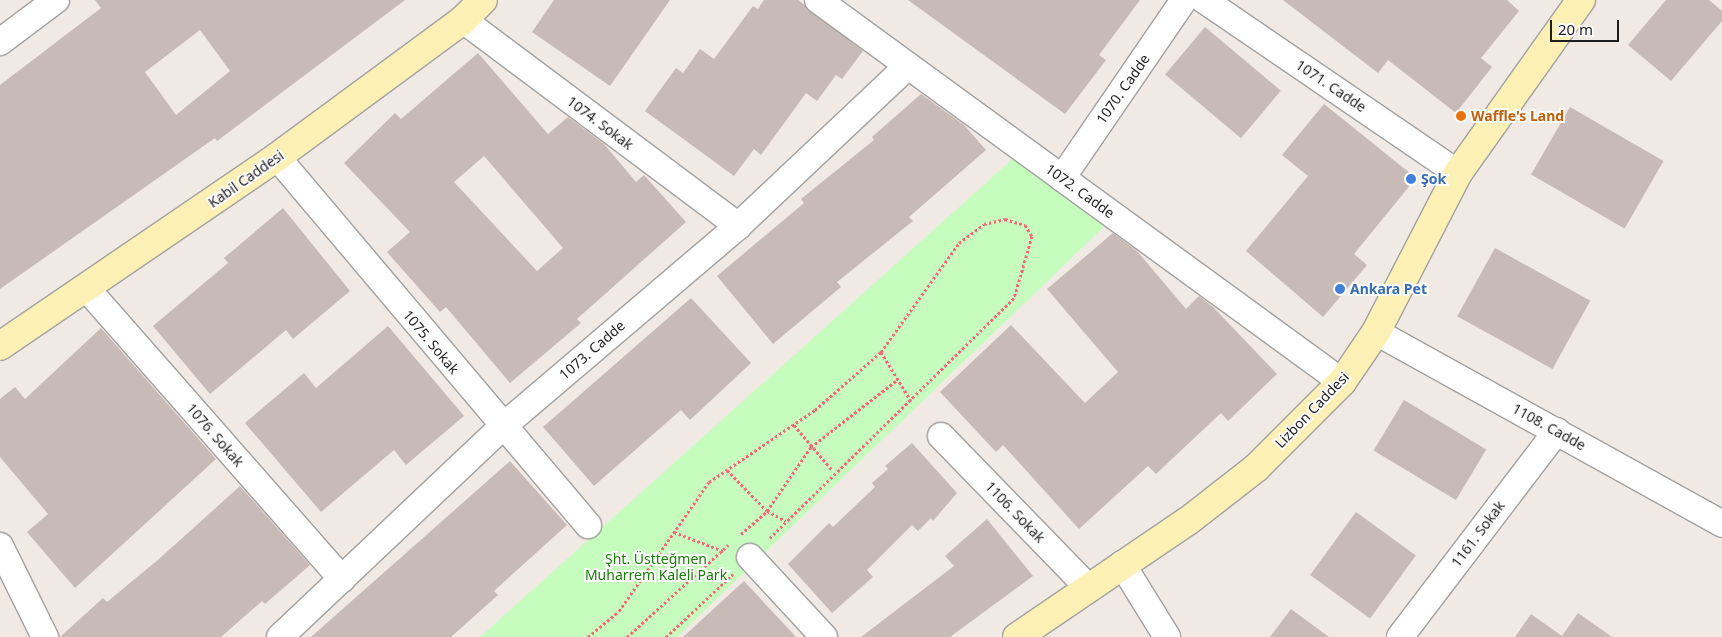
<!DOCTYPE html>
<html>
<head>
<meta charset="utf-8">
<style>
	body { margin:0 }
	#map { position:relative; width:1722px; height:637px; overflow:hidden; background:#f0e9e4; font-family:"Noto Sans",sans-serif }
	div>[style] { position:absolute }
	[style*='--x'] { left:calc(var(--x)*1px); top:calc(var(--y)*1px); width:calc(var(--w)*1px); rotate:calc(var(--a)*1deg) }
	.park>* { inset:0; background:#c7fcbf }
	.building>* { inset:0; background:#c8bab7; transform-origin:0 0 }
	.path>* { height:3px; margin-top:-1.5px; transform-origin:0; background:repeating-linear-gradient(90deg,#ff6578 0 2.5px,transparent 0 5px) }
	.roads { filter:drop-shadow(1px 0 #a2a2a2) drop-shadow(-1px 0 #a2a2a2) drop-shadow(0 1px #a2a2a2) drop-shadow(0 -1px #a2a2a2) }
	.minor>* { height:26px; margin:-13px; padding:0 13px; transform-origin:13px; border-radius:13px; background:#fff }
	.secondary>* { height:28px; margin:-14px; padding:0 14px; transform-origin:14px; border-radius:14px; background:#fcf0b5 }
	.dots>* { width:14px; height:14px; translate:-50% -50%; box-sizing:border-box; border:2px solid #fff; border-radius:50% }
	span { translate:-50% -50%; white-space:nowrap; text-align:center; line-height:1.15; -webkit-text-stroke:4px #fff; paint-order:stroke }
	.street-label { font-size:14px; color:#1e1e1e }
	.food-label { font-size:14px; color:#c56008; font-weight:700 }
	.left { translate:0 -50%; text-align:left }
	.shop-label { font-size:14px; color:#366cbe; font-weight:700 }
	.park-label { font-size:14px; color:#178206 }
	.scale { position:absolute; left:1550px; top:20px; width:69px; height:22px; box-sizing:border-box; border:2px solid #1e1e1e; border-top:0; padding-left:6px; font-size:15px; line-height:18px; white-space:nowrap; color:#1e1e1e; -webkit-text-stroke:4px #fff; paint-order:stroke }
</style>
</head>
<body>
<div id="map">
	<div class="park">
		<div style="clip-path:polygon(1017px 155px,1108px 223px,677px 637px,480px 637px)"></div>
	</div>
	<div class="building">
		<div style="clip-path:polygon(evenodd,95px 0,405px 0,217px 141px,215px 138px,0 289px,0 85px,101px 8px,95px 0,200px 30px,230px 71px,176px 115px,145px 72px,200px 30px)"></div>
		<div style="clip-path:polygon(554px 0,670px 0,610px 86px,532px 32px)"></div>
		<div style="clip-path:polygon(764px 0,798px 0,863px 51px,842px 79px,836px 75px,817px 101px,806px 93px,761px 155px,754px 149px,734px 176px,645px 111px,676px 68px,683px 73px,700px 49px,714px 59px,753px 6px,758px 9px)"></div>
		<div style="clip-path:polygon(908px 0,1140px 0,1099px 55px,1106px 60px,1065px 114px)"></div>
		<div style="clip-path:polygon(1283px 0,1507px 0,1519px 11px,1481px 58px,1492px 67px,1456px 113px,1388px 60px,1378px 73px)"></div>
		<div style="clip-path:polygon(1666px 0,1709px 0,1722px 11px,1722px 21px,1671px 81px,1628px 45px)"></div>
		<div style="left:1205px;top:27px;width:99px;height:62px;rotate:40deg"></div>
		<div style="clip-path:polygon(evenodd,478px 53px,548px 134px,568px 117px,604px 144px,636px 182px,644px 175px,686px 222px,577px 319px,581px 323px,510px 383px,446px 307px,440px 312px,387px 252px,410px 232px,344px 163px,395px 113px,401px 119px,478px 53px,484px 156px,563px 248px,537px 271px,454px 182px,484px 156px)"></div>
		<div style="clip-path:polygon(921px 94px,964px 125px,986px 150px,909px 217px,913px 221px,837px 282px,841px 287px,773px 344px,717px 276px,804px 203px,801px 199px,874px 140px,872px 137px)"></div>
		<div style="clip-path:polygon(1324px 104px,1416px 178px,1354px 254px,1367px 265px,1323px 317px,1246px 251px,1308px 176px,1282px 155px)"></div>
		<div style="left:1570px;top:107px;width:108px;height:78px;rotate:30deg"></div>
		<div style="clip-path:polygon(283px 208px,350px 291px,293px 339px,286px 330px,210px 394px,153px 326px,228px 263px,224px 258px)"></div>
		<div style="clip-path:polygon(1113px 233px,1137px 251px,1186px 309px,1199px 296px,1213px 307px,1277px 374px,1228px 421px,1221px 413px,1156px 474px,1148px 466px,1079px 529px,1003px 445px,996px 452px,940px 392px,1011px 325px,1085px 403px,1118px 372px,1047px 289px)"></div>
		<div style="left:1495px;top:248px;width:109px;height:78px;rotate:29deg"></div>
		<div style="clip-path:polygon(691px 298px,751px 363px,690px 420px,681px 410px,594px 486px,543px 427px)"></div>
		<div style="clip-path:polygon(388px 326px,464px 416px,406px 465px,394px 450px,321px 512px,245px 423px,304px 373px,316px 388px)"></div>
		<div style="clip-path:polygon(101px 328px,216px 459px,75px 588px,27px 532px,48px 514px,0 457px,0 399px,15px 387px,25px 399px)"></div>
		<div style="left:1404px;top:400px;width:96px;height:59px;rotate:31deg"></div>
		<div style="clip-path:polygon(912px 443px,957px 493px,933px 521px,931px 518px,918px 531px,912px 525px,867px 570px,873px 577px,832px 613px,788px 564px,829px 523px,833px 527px,875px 487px,872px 483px,888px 469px,885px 466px)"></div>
		<div style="clip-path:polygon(510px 461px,567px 525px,494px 591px,498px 595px,451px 637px,311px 637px)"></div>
		<div style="clip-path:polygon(240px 486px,310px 565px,265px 604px,262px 601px,221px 637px,60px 637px,103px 598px,107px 602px,159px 559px)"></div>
		<div style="left:1356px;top:512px;width:74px;height:78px;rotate:36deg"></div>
		<div style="clip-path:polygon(987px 519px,1033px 576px,950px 637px,861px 637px,954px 566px,945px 556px)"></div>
		<div style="clip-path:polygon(744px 581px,796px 637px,683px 637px)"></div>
		<div style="clip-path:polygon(1291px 609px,1329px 637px,1270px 637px)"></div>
		<div style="clip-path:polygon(1578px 613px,1612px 637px,1515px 637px,1531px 614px,1562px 636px)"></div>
	</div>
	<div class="path">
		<div style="--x:881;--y:352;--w:57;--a:58.5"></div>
		<div style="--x:794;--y:425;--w:60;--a:49.7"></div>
		<div style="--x:727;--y:470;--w:57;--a:45.7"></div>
		<div style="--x:767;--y:511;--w:21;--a:28"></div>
		<div style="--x:674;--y:532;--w:53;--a:21.2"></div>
		<div style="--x:741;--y:534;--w:35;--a:-41"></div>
		<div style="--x:767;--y:511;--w:78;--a:-55.5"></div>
		<div style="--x:811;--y:447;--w:109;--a:-37.9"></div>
		<div style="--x:588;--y:637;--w:40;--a:-40"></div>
		<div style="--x:619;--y:611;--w:157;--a:-55.1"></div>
		<div style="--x:709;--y:482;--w:128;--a:-34.2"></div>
		<div style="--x:815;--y:410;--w:88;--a:-41.3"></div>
		<div style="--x:881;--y:352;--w:134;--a:-54.4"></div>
		<div style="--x:959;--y:243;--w:31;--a:-37"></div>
		<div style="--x:984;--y:224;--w:22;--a:-13"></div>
		<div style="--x:1005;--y:219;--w:21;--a:17"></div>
		<div style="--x:1025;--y:225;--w:13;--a:58"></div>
		<div style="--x:1032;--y:236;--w:65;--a:106.2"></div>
		<div style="--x:1014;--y:298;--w:345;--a:135.5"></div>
		<div style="--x:627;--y:637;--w:137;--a:-42.3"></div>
		<div style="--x:666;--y:637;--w:92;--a:-43.2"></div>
	</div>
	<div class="roads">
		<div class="minor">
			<div style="--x:818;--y:0;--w:648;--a:36.09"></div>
			<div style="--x:1204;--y:0;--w:307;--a:34.3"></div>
			<div style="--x:463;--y:20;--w:344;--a:36.8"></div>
			<div style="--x:0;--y:42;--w:70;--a:-36.9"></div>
			<div style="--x:277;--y:157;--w:482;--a:49.8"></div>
			<div style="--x:1062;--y:178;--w:216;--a:-55.6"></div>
			<div style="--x:88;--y:290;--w:385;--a:48.7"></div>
			<div style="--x:1376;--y:332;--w:396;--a:29"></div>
			<div style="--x:941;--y:436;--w:211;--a:45.8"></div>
			<div style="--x:0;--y:546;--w:102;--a:63.7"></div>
			<div style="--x:750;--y:557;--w:109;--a:47.2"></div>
			<div style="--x:1122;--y:564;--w:86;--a:58.3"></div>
			<div style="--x:280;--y:637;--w:304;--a:-43.4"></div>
			<div style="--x:501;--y:428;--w:311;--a:-40.4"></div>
			<div style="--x:738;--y:226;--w:233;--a:-43.3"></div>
			<div style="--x:1400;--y:637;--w:259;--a:-52.7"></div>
		</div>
		<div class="secondary">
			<div style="--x:0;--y:346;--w:335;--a:-34.3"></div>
			<div style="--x:277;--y:157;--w:231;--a:-36.4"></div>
			<div style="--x:463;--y:20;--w:28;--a:-45"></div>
			<div style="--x:1017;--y:637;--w:207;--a:-34.2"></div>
			<div style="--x:1188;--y:521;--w:86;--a:-37.9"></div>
			<div style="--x:1256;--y:468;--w:122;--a:-45"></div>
			<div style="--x:1342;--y:382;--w:60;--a:-55.8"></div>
			<div style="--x:1376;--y:332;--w:179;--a:-62.7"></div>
			<div style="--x:1458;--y:173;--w:212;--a:-54.6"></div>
		</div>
	</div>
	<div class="dots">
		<div style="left:1461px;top:116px;background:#e8710a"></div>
		<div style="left:1411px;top:179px;background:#3f7fe0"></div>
		<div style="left:1340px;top:289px;background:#3f7fe0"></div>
	</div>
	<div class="street-label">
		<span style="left:1331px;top:86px;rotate:34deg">1071. Cadde</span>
		<span style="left:1123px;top:89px;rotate:-55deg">1070. Cadde</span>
		<span style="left:600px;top:123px;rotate:37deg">1074. Sokak</span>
		<span style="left:246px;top:179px;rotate:-35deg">Kabil Caddesi</span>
		<span style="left:1080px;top:191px;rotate:36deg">1072. Cadde</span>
		<span style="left:431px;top:342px;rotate:50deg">1075. Sokak</span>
		<span style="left:592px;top:350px;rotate:-41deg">1073. Cadde</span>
		<span style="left:1312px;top:410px;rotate:-46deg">Lizbon Caddesi</span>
		<span style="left:1549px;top:427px;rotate:29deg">1108. Cadde</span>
		<span style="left:215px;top:435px;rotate:49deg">1076. Sokak</span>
		<span style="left:1015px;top:512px;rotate:46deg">1106. Sokak</span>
		<span style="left:1478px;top:534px;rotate:-53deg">1161. Sokak</span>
	</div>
	<div class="food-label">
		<span class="left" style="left:1471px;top:116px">Waffle's Land</span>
	</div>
	<div class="shop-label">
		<span class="left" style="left:1421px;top:179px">Şok</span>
		<span class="left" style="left:1350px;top:289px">Ankara Pet</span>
	</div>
	<div class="park-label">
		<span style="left:656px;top:567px">Şht. Üstteğmen<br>Muharrem Kaleli Park</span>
	</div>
	<div class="scale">20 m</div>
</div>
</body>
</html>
